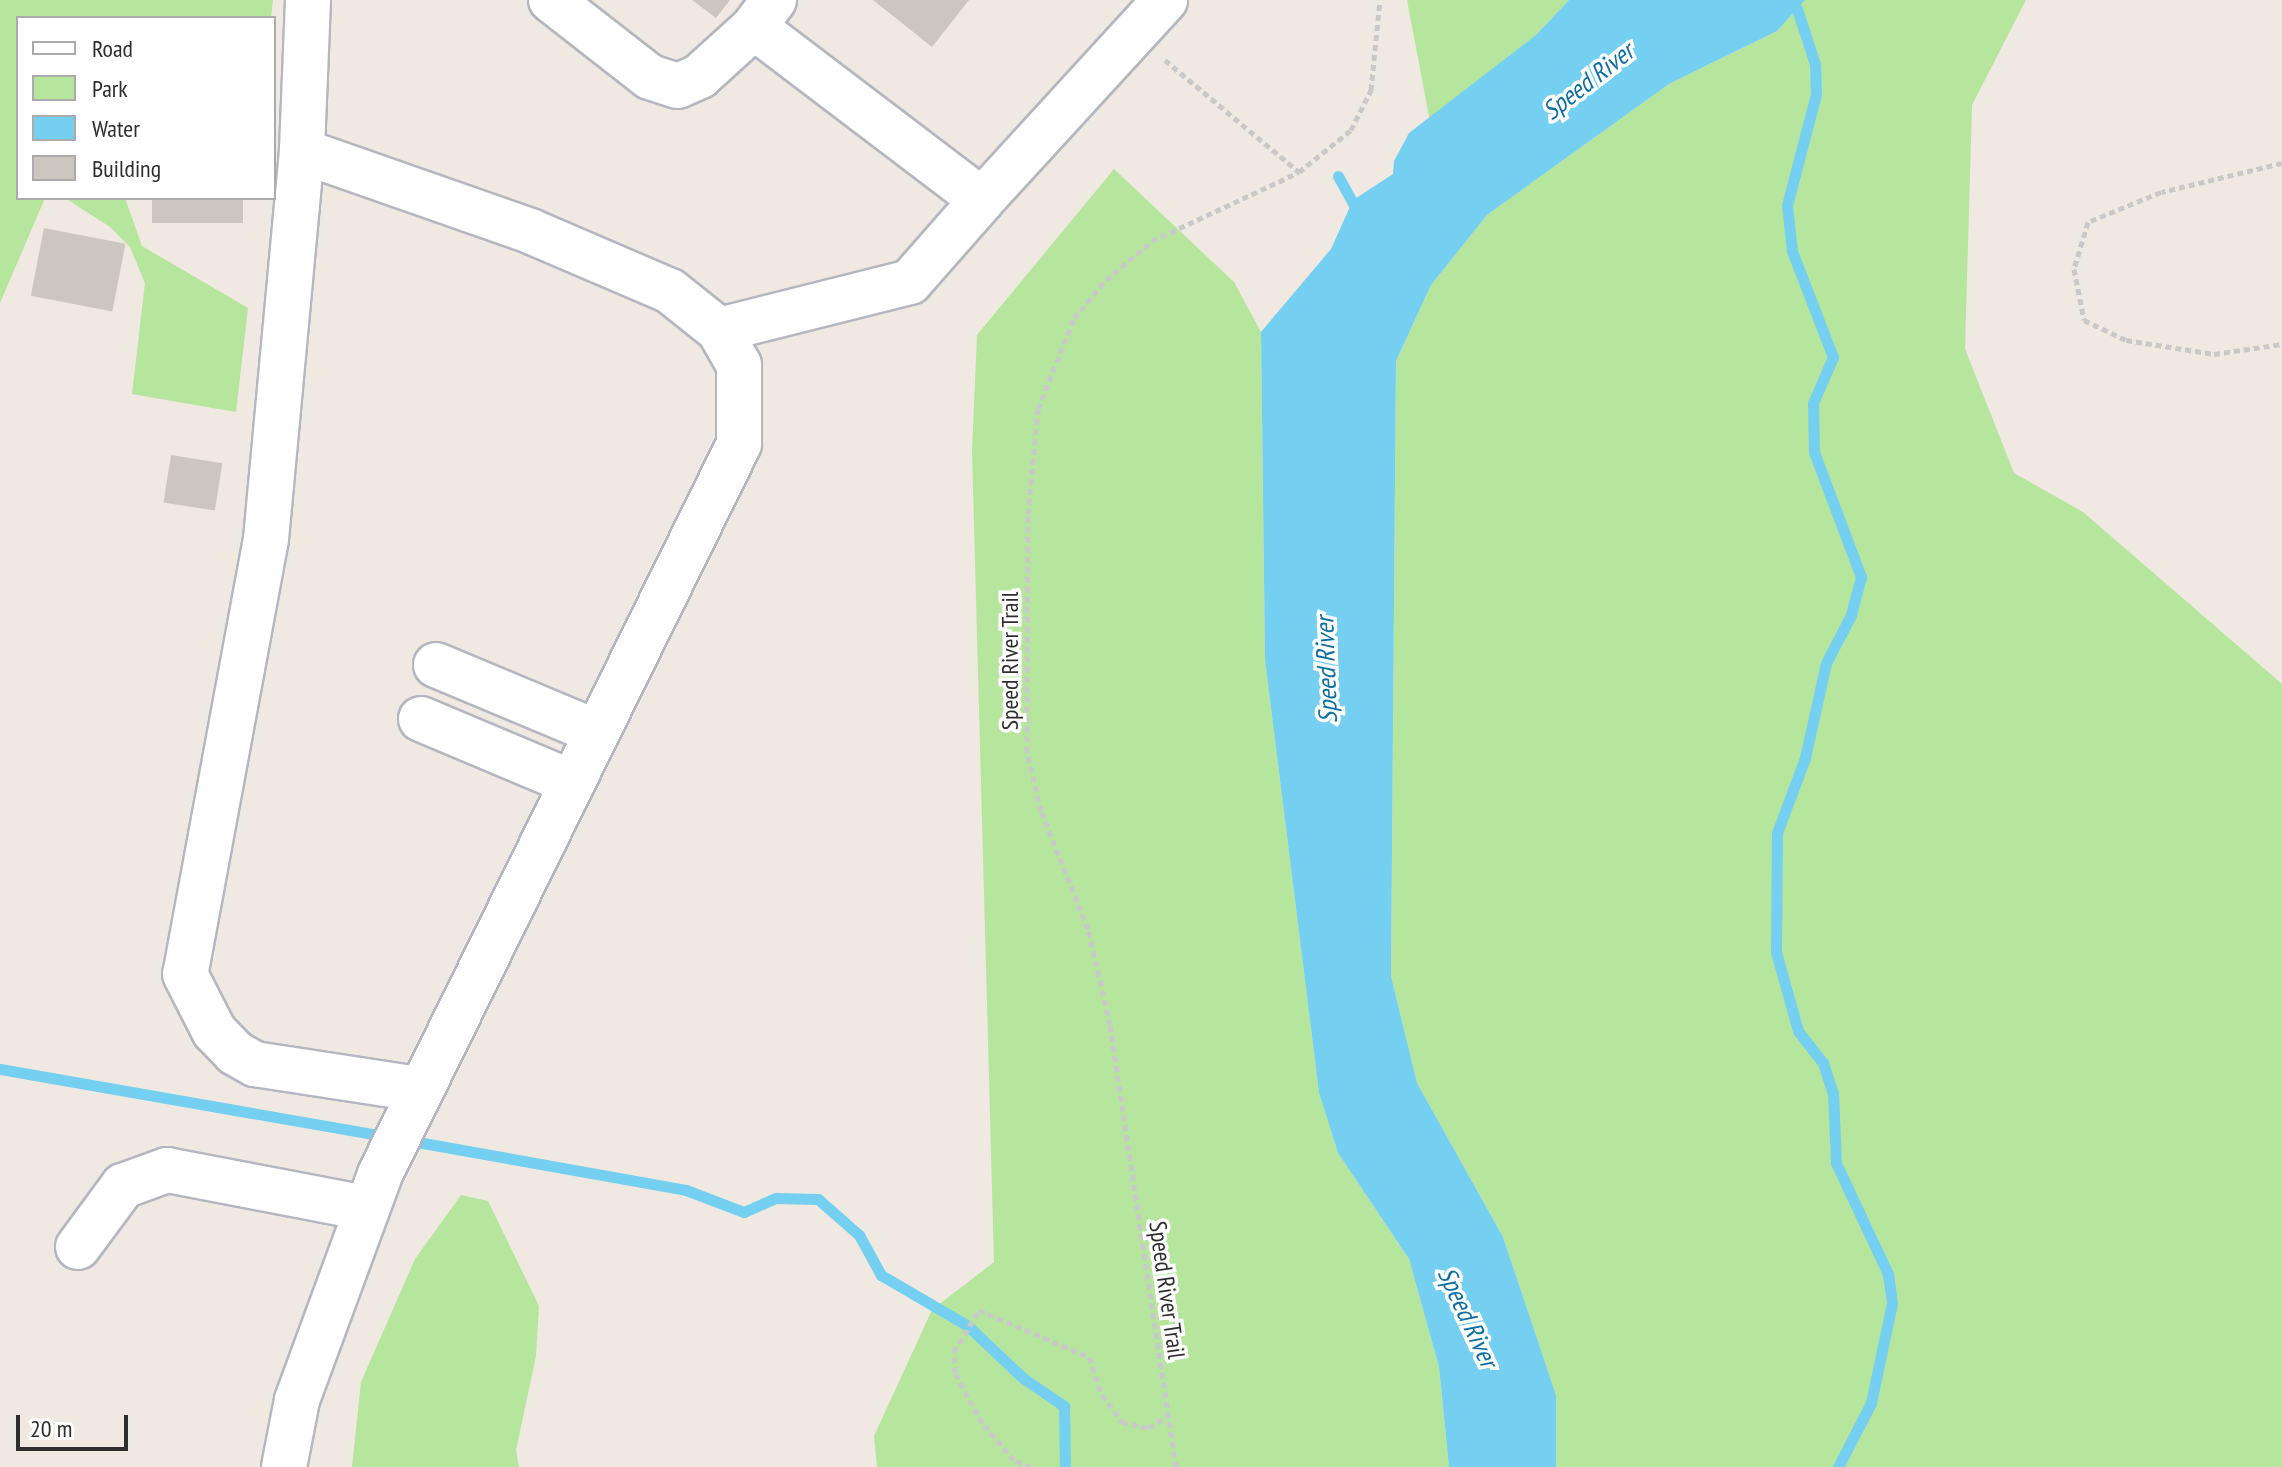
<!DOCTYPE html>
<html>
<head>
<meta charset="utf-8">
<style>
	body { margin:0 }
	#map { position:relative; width:2282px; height:1467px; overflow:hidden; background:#efe9e1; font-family:"PT Sans Narrow",sans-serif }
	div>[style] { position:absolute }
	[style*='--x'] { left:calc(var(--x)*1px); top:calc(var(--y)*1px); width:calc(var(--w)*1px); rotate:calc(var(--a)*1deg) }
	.green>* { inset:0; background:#b6e59e }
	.water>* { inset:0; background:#75cff0 }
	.stream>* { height:11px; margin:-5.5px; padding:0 5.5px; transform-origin:5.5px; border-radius:5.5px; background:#75cff0 }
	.building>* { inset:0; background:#cbc7bf; transform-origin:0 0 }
	.path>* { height:5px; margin-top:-2.5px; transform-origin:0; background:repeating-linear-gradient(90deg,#c9c9c9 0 6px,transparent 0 10px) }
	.roads { filter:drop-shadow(2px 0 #b4b7c1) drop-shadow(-2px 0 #b4b7c1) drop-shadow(0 2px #b4b7c1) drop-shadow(0 -2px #b4b7c1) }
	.minor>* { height:44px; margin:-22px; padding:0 22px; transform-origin:22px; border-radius:22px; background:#fff }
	span { translate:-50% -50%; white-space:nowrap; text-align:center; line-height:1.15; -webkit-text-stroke:7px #fff; paint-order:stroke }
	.street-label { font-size:24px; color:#2e2e2e }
	.water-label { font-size:26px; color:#0d6fa3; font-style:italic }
	.legend { position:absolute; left:16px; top:16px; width:260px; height:184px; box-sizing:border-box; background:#fff; border:2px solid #ababab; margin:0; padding:10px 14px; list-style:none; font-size:24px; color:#2e2e2e }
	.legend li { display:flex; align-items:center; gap:16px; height:40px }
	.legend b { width:40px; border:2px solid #ababab }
	.scale { position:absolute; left:16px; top:1415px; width:112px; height:36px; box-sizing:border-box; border:4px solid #2e2e2e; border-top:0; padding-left:10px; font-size:24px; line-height:28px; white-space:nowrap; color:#2e2e2e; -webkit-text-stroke:6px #fff; paint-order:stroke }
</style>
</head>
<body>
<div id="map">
	<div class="green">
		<div style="clip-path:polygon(0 0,273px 0,271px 18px,18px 18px,18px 198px,45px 198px,0 303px)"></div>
		<div style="clip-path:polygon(1407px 0,1569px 0,1536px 35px,1430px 122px)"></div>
		<div style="clip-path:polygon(1805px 0,2026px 0,1972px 105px,1965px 349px,2014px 473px,2083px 512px,2282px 684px,2282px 1467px,1556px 1467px,1556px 1395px,1503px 1237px,1417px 1083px,1391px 976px,1396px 361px,1431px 285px,1487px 215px,1669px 84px,1777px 31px)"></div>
		<div style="clip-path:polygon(1114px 169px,1234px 282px,1261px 332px,1265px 660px,1319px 1093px,1338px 1153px,1409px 1259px,1439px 1367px,1449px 1467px,877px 1467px,874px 1436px,932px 1310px,994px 1262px,972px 451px,977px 335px)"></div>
		<div style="clip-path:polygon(65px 198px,125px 198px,142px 246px,248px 308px,236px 412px,132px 394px,145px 283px,130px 247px,110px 227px)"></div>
		<div style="clip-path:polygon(461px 1195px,488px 1201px,539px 1306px,536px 1356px,516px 1450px,519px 1467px,352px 1467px,361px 1382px,415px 1259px)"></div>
	</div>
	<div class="water">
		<div style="clip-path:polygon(1569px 0,1805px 0,1777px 31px,1669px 84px,1487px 215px,1431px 285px,1396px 361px,1391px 976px,1417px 1083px,1503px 1237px,1556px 1395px,1556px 1467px,1449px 1467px,1439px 1367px,1409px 1259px,1338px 1153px,1319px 1093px,1265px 660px,1261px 332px,1331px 249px,1353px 200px,1393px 174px,1394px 161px,1409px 133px,1536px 35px)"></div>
	</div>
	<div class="stream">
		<div style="--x:1797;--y:9;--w:58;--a:71.9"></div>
		<div style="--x:1815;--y:64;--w:30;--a:88"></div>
		<div style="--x:1816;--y:94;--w:115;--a:104.6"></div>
		<div style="--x:1787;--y:205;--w:46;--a:83.8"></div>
		<div style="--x:1792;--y:251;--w:114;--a:68.9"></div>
		<div style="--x:1833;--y:357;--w:50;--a:113.5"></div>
		<div style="--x:1813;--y:403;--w:49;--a:88.8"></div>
		<div style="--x:1814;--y:452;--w:134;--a:69.4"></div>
		<div style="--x:1861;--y:577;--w:39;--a:105"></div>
		<div style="--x:1851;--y:615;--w:54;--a:117.5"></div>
		<div style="--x:1826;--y:663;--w:97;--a:102.5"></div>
		<div style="--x:1805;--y:758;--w:80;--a:110.5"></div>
		<div style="--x:1777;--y:833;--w:119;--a:90.5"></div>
		<div style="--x:1776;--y:952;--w:82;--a:74.4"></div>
		<div style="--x:1798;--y:1031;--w:41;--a:52"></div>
		<div style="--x:1823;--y:1063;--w:32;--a:72"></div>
		<div style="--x:1833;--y:1093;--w:70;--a:87.5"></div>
		<div style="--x:1836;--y:1163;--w:123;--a:64.9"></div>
		<div style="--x:1888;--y:1274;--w:29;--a:82"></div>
		<div style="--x:1892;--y:1303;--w:102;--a:101.9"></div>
		<div style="--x:1871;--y:1403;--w:72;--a:117.3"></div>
		<div style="--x:1338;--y:176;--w:43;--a:61.1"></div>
		<div style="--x:0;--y:1069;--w:395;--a:9.9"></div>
		<div style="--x:406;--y:1140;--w:284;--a:10.1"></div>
		<div style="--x:686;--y:1190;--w:62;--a:20.8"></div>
		<div style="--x:744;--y:1212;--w:35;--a:-24"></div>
		<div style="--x:776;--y:1198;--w:42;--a:1.4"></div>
		<div style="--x:818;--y:1199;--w:55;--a:41.3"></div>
		<div style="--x:859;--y:1235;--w:46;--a:61.2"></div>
		<div style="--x:881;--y:1275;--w:101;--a:30.4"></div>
		<div style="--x:968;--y:1326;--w:76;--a:43.4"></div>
		<div style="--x:1023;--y:1378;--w:50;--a:34.3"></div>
		<div style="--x:1064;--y:1406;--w:61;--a:89.1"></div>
	</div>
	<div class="building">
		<div style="clip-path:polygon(692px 0,730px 0,716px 18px)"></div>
		<div style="clip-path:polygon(873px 0,969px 0,932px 47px)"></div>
		<div style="left:152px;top:198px;width:91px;height:25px"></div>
		<div style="left:44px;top:228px;width:83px;height:69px;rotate:11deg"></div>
		<div style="left:171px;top:455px;width:52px;height:48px;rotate:9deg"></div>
	</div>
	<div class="path">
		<div style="--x:1165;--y:60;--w:175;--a:39.9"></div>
		<div style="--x:2282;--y:163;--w:124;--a:166.5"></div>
		<div style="--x:2161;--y:192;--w:79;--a:157.7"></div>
		<div style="--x:2088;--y:222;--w:49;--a:106.6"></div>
		<div style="--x:2074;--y:269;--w:52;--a:78.9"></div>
		<div style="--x:2084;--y:320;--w:47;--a:25.5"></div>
		<div style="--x:2126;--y:340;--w:89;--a:9"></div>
		<div style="--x:2214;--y:354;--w:69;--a:-8.4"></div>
		<div style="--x:1031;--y:1467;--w:18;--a:-158"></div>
		<div style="--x:1014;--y:1460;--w:49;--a:-130.9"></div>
		<div style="--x:982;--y:1423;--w:57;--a:-118.4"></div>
		<div style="--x:955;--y:1373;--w:21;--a:-93"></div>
		<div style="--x:954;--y:1352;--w:49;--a:-59.2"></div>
		<div style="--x:979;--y:1310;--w:120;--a:23.1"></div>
		<div style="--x:1089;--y:1357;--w:40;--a:71.1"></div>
		<div style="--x:1102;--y:1395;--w:34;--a:53"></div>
		<div style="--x:1122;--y:1422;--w:28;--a:13"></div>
		<div style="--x:1149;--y:1428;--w:23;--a:-34"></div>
		<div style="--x:1176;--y:1467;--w:447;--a:-98.5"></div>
		<div style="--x:1110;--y:1025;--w:98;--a:-102.9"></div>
		<div style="--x:1088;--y:929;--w:127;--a:-111.7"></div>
		<div style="--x:1041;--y:811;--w:61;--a:-103.3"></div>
		<div style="--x:1027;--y:752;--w:238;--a:-89.8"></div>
		<div style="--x:1028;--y:514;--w:105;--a:-84.6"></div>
		<div style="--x:1038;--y:409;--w:98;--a:-68.4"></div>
		<div style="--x:1074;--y:318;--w:50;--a:-49.9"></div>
		<div style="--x:1106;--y:280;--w:60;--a:-40.3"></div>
		<div style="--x:1152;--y:241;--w:162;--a:-25.1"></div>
		<div style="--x:1299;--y:172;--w:67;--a:-38.9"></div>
		<div style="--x:1351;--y:130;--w:45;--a:-63.4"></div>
		<div style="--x:1371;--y:90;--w:90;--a:-84.3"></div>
	</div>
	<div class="roads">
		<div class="minor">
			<div style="--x:308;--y:0;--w:151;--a:92.3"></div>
			<div style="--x:302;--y:151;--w:390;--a:95.3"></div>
			<div style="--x:266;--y:539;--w:442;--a:100.5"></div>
			<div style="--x:185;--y:974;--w:64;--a:63"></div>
			<div style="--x:214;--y:1031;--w:30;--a:46"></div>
			<div style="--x:235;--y:1053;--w:23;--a:29"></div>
			<div style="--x:255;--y:1064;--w:166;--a:8.7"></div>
			<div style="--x:551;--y:0;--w:125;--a:37.9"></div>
			<div style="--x:650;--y:77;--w:29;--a:18"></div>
			<div style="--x:678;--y:86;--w:24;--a:-24"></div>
			<div style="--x:700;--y:76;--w:73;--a:-42.2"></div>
			<div style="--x:774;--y:0;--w:34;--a:127"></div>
			<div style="--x:754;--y:27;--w:286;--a:37.2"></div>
			<div style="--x:982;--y:200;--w:271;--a:-47.5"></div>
			<div style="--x:302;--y:151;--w:242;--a:19.3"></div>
			<div style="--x:530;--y:231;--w:152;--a:23.2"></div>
			<div style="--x:670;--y:291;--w:63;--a:38.5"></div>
			<div style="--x:719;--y:330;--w:197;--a:-14.1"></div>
			<div style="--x:910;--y:282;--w:109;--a:-48.7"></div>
			<div style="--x:436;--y:665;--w:173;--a:22.7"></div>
			<div style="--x:421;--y:719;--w:163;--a:22.8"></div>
			<div style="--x:78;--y:1247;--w:76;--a:-53.6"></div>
			<div style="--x:123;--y:1186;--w:47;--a:-20"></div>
			<div style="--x:167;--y:1170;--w:203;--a:10.8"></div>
			<div style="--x:284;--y:1467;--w:68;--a:-79"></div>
			<div style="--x:297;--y:1400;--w:241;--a:-69.8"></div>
			<div style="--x:380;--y:1174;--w:813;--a:-63.81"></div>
			<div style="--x:739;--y:444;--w:79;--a:-90"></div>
			<div style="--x:739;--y:365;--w:40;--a:-119.7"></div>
		</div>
	</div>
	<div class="street-label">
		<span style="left:1010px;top:661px;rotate:-90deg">Speed River Trail</span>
		<span style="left:1167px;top:1290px;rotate:82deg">Speed River Trail</span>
	</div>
	<div class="water-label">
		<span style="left:1588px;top:81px;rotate:-38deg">Speed River</span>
		<span style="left:1326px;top:670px;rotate:-92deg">Speed River</span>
		<span style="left:1468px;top:1317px;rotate:65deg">Speed River</span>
	</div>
	<ul class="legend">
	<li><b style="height:10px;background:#fff"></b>Road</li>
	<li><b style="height:22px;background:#b6e59e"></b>Park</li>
	<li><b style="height:22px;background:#75cff0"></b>Water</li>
	<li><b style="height:22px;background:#cbc7bf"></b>Building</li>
	</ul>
	<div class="scale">20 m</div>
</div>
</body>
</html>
